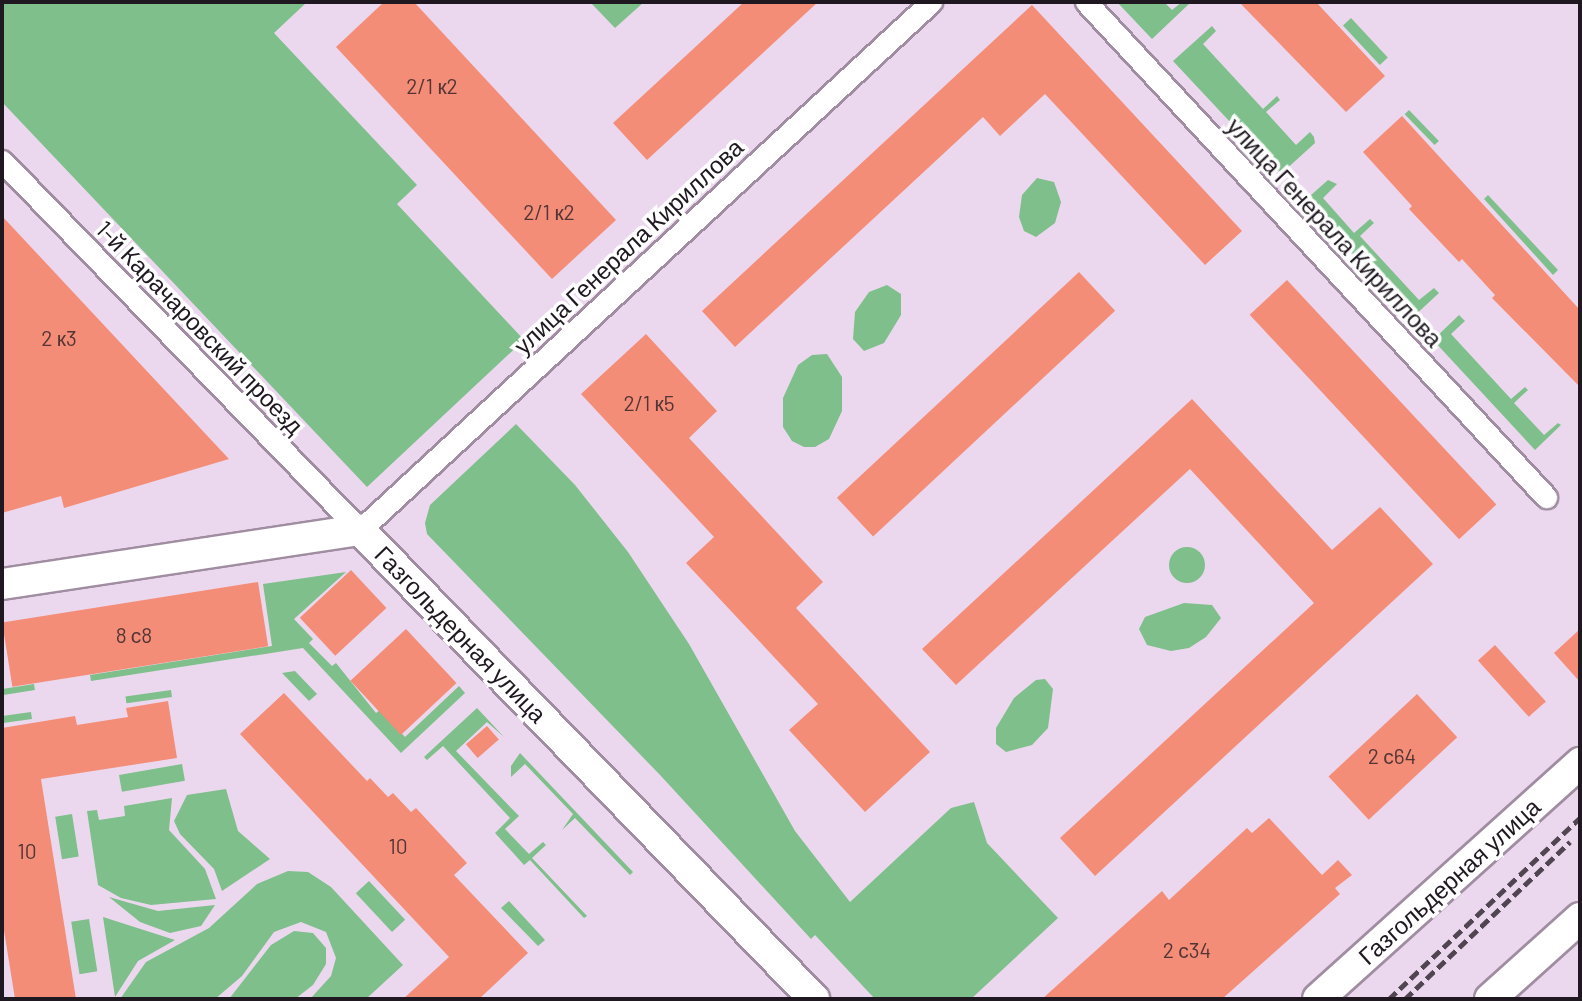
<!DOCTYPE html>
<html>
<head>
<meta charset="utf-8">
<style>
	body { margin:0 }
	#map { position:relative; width:1582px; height:1001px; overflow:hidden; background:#ecd8ee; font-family:Barlow,sans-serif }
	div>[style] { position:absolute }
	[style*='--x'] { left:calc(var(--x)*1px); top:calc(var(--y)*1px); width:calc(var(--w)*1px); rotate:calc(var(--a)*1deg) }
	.green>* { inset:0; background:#7ebf8b; transform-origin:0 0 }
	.round { border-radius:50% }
	.building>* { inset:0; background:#f38d77; transform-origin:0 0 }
	.roads { filter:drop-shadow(2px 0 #a08da1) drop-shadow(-2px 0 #a08da1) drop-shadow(0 2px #a08da1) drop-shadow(0 -2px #a08da1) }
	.street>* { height:21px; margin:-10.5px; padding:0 10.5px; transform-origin:10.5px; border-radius:10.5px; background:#fff }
	.secondary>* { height:30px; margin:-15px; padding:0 15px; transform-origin:15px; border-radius:15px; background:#fff }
	.rail>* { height:5px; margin-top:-2.5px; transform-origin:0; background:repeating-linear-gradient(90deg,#504551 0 10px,transparent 0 15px) }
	span { translate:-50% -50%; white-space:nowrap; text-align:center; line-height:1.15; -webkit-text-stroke:7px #fff; paint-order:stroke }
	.number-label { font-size:21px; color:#543536 }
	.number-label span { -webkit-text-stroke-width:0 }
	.street-label { font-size:24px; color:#1f1820 }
	.frame { position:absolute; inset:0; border:4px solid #1f1820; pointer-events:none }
</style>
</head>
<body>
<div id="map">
	<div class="green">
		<div style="clip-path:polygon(2px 2px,307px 2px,274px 33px,417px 185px,397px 204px,524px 340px,367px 487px,2px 102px)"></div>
		<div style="clip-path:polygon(590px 2px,644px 2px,615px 28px)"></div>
		<div style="clip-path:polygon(1117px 2px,1164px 2px,1172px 10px,1182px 2px,1190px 3px,1152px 39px)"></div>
		<div style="left:1351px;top:18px;width:54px;height:11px;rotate:47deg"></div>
		<div style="clip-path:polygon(1212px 26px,1216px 31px,1203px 44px,1263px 109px,1277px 96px,1280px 100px,1266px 112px,1296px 145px,1310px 132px,1314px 137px,1315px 143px,1283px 172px,1275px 170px,1173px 61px)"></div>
		<div style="left:1409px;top:110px;width:43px;height:6px;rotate:46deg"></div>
		<div style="clip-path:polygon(1037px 178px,1054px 182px,1061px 202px,1055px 223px,1036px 237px,1024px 231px,1019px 217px,1022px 195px)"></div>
		<div style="clip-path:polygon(1328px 180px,1337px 184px,1323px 198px,1354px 233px,1370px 219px,1374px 223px,1360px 236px,1419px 300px,1434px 288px,1439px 293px,1412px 318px,1308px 205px,1310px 196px)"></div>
		<div style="clip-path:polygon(1488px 195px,1558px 270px,1553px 275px,1484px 199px)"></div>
		<div style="clip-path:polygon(887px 285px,901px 294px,901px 315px,884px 343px,864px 351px,853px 339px,855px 312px,869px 292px)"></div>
		<div style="clip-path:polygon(1459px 315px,1465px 321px,1451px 334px,1511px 399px,1525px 387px,1528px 390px,1514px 403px,1544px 435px,1558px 423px,1561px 425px,1535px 450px,1433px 340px)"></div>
		<div style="clip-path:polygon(827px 354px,842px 377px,842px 411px,829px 439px,815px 447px,804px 447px,792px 441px,783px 427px,783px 398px,798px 365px,812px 355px)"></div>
		<div style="clip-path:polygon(516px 424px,575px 485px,628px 552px,689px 644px,795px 831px,850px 902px,951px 808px,974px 802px,987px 843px,1058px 918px,971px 999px,875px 999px,815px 935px,811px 939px,661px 776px,427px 534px,425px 523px,430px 505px)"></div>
		<div class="round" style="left:1169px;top:547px;width:36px;height:36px"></div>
		<div style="clip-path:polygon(346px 572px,294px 619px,313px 639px,309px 643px,332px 666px,336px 663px,376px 713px,380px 710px,405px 737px,459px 686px,465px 693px,401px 753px,303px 648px,91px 681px,90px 675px,272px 646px,263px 584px)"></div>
		<div style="clip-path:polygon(1184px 603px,1212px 605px,1221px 618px,1206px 637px,1189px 648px,1171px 651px,1147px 645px,1139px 629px,1145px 617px)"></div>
		<div style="clip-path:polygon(295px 671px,317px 694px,309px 701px,282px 673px)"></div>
		<div style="clip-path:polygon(1036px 680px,1045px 679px,1053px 689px,1048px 728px,1032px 745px,1006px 752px,996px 744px,996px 728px,1014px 698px)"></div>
		<div style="left:34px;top:684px;width:6px;height:32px;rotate:81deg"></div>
		<div style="left:171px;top:690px;width:7px;height:46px;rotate:82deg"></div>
		<div style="clip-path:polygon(477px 708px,504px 737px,487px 722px,456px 751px,519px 816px,505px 829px,529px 854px,543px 842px,546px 845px,532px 858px,587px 916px,584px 918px,530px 860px,524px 865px,495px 833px,510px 818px,443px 746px,427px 760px,424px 757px)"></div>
		<div style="left:31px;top:712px;width:7px;height:29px;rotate:82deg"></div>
		<div style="clip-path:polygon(520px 753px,633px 872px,630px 875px,575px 818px,562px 830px,573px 814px,525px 764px,511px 777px,511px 766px)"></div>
		<div style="left:182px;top:764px;width:17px;height:64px;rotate:80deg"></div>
		<div style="clip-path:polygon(226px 789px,238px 831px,270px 859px,222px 891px,214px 869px,180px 834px,174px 821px,187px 795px)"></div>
		<div style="clip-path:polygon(172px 798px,169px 830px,205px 869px,216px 899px,151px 905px,121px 898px,98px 885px,87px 811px,97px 810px,99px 820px,125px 816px,124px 806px)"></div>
		<div style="left:72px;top:814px;width:43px;height:17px;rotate:81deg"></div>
		<div style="clip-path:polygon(288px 871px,308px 872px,331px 887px,403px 965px,366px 999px,310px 999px,331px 976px,336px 958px,326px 932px,301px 922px,274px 932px,242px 976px,215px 999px,120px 999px,146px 962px,209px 928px,257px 884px)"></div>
		<div style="left:369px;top:881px;width:53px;height:18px;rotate:47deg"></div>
		<div style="clip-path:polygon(109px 897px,158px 911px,215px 905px,201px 926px,170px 933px,140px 922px)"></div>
		<div style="clip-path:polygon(509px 901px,545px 940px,538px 946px,501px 908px)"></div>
		<div style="clip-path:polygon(103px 917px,175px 940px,138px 961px,115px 997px)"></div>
		<div style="left:89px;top:919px;width:53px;height:18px;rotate:81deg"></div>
		<div style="clip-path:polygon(294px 931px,313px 933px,326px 948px,326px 964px,313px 985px,295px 999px,229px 999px,271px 945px)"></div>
	</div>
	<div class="building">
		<div style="clip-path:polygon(384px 2px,414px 2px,616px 220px,552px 279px,336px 47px)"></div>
		<div style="clip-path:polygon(744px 2px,818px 2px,647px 160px,613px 123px)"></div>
		<div style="clip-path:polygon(1239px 2px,1316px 2px,1385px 76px,1346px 112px)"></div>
		<div style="clip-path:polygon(1032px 5px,1242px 231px,1205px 265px,1045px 94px,1000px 136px,983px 117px,735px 347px,702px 311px)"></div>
		<div style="clip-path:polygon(1402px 116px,1580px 310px,1580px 387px,1492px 298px,1495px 295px,1462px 259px,1459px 262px,1409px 209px,1412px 206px,1363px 152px)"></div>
		<div style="clip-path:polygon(2px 216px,229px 459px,64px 508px,61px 496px,2px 513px)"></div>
		<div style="left:1079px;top:272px;width:53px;height:331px;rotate:47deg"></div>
		<div style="left:1287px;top:280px;width:307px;height:51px;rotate:47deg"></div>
		<div style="clip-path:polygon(646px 334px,717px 411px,689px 438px,823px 582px,796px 608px,930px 752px,865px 812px,789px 730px,818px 704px,686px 563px,714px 537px,581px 394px)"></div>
		<div style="clip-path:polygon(1192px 399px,1332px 550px,1380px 507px,1433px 564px,1095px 876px,1060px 838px,1314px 603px,1190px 469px,956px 685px,922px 649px)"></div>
		<div style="left:351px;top:570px;width:52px;height:70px;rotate:47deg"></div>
		<div style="left:258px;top:582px;width:65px;height:259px;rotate:81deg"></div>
		<div style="left:406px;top:629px;width:74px;height:76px;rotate:47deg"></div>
		<div style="clip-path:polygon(1580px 629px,1580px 682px,1554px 653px)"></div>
		<div style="left:1495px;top:645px;width:76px;height:23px;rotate:48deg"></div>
		<div style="clip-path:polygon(284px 693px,367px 781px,370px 778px,388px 797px,393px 793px,411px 812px,416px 808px,467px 863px,454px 875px,528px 953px,479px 999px,403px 999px,449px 957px,240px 734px)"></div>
		<div style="left:1417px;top:694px;width:59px;height:121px;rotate:47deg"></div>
		<div style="clip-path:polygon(168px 701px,177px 758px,41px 779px,76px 999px,15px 999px,2px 918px,2px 728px,75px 716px,77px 725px,128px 717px,126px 708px)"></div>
		<div style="left:487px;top:726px;width:18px;height:28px;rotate:49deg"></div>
		<div style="clip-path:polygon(1269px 818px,1322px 875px,1338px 860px,1352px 875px,1335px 888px,1340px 894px,1222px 999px,1042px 999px,1162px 891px,1169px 900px,1247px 828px,1252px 833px)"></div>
	</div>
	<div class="roads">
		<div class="street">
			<div style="--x:1086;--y:2;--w:676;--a:47.1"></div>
			<div style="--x:2;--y:161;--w:514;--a:45.87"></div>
			<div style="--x:360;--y:530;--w:778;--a:-42.76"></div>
		</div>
		<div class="secondary">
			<div style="--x:2;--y:584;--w:362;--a:-8.6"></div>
			<div style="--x:360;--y:530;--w:653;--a:45.93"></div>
			<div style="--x:1318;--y:999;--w:353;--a:-42"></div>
			<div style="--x:1490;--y:999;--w:121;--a:-42"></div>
		</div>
	</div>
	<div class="rail">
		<div style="--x:1389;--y:999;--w:263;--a:-43.5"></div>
		<div style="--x:1405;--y:999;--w:228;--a:-43.6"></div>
	</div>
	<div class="number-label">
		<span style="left:432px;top:86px">2/1 к2</span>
		<span style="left:549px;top:212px">2/1 к2</span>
		<span style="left:59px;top:338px">2 к3</span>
		<span style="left:649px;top:403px">2/1 к5</span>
		<span style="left:134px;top:635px">8 с8</span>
		<span style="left:1392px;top:756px">2 с64</span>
		<span style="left:398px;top:846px">10</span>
		<span style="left:27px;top:851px">10</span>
		<span style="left:1187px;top:950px">2 с34</span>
	</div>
	<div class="street-label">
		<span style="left:1335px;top:232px;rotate:47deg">улица Генерала Кириллова</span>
		<span style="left:628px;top:246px;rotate:-43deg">улица Генерала Кириллова</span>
		<span style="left:200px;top:327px;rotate:46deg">1-й Карачаровский проезд</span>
		<span style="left:461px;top:634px;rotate:46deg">Газгольдерная улица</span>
		<span style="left:1449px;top:881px;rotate:-42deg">Газгольдерная улица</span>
	</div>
	<div class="frame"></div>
</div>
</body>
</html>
